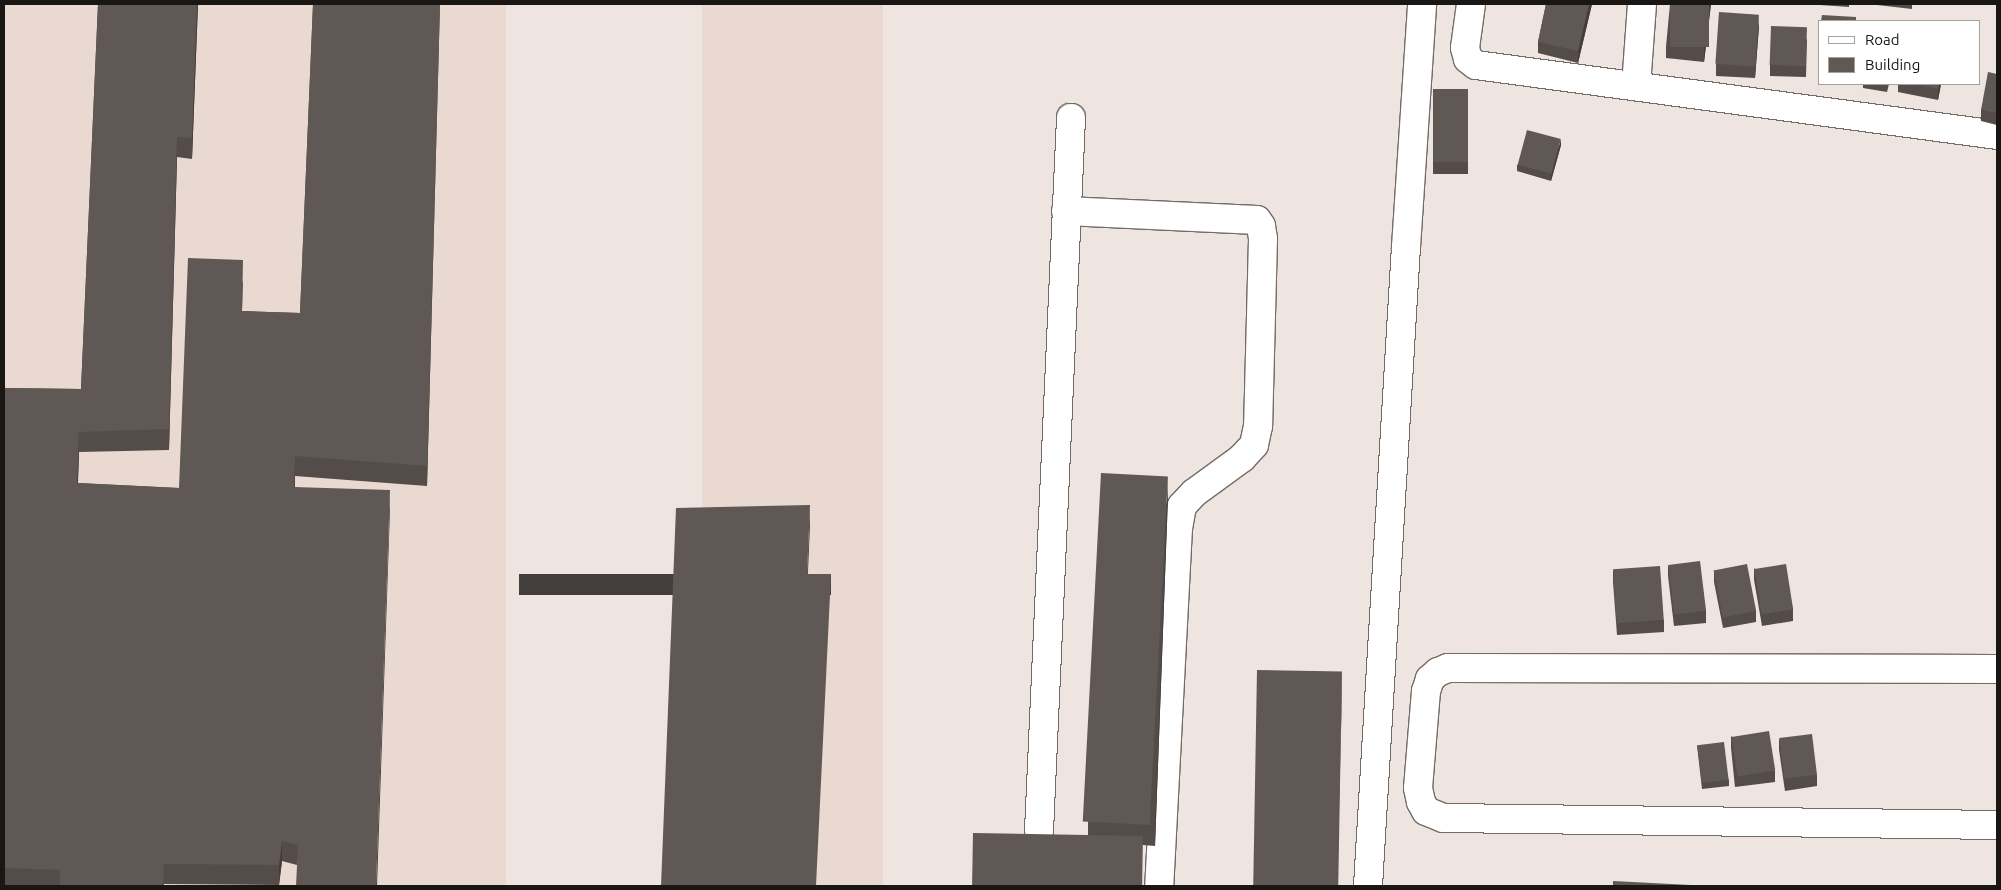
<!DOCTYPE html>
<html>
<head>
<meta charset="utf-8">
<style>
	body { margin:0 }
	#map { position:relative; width:2001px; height:890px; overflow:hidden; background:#eee5e0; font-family:Ubuntu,sans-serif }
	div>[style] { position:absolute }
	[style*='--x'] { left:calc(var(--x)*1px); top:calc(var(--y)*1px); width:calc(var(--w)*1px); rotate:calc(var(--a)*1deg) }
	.built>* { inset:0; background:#ead9d0; transform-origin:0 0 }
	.roads { filter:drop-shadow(1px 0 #746b67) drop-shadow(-1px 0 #746b67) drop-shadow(0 1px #746b67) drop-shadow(0 -1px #746b67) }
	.minor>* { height:28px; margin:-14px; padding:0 14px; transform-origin:14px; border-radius:14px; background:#fff }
	.wall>* { inset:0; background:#534c48; transform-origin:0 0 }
	.shaded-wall>* { inset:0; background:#433e3b; transform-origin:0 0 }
	.building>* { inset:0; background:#605854; transform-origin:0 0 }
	span { translate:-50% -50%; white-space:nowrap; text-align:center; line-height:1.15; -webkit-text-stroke:5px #fff; paint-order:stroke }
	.frame { position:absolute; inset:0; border:5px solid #191614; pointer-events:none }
	.legend { position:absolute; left:1818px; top:20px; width:162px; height:65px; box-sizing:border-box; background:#fff; border:1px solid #a3a2a1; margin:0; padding:6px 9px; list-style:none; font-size:15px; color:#191614 }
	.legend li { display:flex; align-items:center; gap:10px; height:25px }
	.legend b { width:25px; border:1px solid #a3a2a1 }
</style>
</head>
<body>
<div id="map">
	<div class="built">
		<div style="left:4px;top:4px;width:502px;height:882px"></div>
		<div style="left:702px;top:4px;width:181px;height:883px"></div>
	</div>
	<div class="roads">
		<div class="minor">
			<div style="--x:1471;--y:4;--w:44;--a:97.8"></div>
			<div style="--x:1465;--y:48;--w:11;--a:75"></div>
			<div style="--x:1468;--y:59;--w:10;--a:37"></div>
			<div style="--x:1476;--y:65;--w:526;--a:7.65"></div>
			<div style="--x:1636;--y:86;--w:82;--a:-85.8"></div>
			<div style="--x:1066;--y:211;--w:191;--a:2.7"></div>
			<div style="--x:1257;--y:220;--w:7;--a:56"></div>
			<div style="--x:1261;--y:226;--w:13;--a:81"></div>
			<div style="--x:1263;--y:239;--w:187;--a:91.5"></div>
			<div style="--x:1258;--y:426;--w:19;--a:102"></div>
			<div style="--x:1254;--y:445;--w:18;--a:133"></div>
			<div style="--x:1242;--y:458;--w:59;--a:143.9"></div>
			<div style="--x:1194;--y:493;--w:18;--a:133"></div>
			<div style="--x:1182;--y:506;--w:22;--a:100"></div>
			<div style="--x:1178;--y:528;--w:359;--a:93"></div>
			<div style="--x:1997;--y:669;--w:549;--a:-179.9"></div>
			<div style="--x:1448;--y:668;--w:11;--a:158"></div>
			<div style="--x:1438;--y:672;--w:11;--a:139"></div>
			<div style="--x:1430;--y:679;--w:13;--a:108"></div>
			<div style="--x:1426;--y:691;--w:97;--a:94.7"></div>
			<div style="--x:1418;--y:788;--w:14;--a:78"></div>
			<div style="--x:1421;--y:802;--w:10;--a:61"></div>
			<div style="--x:1426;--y:811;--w:18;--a:22"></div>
			<div style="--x:1443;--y:818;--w:554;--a:0.72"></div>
			<div style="--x:1039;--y:831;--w:714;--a:-87.43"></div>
			<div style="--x:1368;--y:886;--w:640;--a:-86.6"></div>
			<div style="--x:1406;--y:247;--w:244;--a:-86.2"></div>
		</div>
	</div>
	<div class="wall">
		<div style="clip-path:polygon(98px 4px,198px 4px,192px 159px,177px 157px,169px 450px,79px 452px,78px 483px,179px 488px,243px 280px,242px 311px,300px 313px,313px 4px,440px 4px,427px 486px,295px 476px,295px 487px,390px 510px,297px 865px,282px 861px,279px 885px,164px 884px,164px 886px,4px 886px,4px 388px,81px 389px)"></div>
		<div style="clip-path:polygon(1546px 4px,1592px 4px,1578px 63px,1538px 53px,1538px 42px)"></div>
		<div style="clip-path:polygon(1670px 4px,1711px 4px,1704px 62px,1666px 58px,1666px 47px)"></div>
		<div style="clip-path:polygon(1805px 4px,1849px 4px,1849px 7px)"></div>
		<div style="clip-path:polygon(1877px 4px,1912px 4px,1912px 9px,1877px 5px)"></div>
		<div style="clip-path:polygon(1759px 26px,1755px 78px,1716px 76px,1716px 64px)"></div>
		<div style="clip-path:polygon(1807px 39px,1806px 77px,1770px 76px,1770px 65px)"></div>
		<div style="clip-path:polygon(1820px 43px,1820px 79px,1818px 79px)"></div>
		<div style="clip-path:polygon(1997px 44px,1997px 63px,1996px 63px,1996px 51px)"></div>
		<div style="clip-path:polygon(1997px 74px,1997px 125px,1981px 121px,1981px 110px)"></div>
		<div style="clip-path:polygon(1863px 84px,1889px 84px,1887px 92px,1863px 88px)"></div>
		<div style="clip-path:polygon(1898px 84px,1941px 84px,1938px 100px,1898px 92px)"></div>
		<div style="left:1433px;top:89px;width:35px;height:85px"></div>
		<div style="clip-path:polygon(1561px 145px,1551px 181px,1517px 171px,1517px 165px)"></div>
		<div style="clip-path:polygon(1168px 496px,1155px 846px,1143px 845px,1088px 836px,1088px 822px)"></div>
		<div style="clip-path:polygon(1668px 565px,1706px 611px,1706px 623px,1674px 626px,1668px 576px)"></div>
		<div style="clip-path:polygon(1754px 568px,1793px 609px,1793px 621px,1762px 626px,1754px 580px)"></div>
		<div style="clip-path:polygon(1613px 570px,1664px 620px,1664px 632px,1617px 635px,1613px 582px)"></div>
		<div style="clip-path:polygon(1714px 570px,1756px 611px,1756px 622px,1723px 628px,1714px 582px)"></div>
		<div style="clip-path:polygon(1731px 736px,1775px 771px,1775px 782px,1735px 787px,1731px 748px)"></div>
		<div style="clip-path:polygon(1779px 739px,1817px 775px,1817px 786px,1785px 791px,1779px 750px)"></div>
		<div style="clip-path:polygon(1697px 745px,1729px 780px,1729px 786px,1702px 789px)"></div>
	</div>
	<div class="shaded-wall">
		<div style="clip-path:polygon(197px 4px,198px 4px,192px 159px,192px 138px)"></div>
		<div style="clip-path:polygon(440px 4px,427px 486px,427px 466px)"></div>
		<div style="clip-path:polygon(1589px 4px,1592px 4px,1578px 63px,1578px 51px)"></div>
		<div style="clip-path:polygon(1709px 4px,1711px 4px,1704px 62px,1704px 51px)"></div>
		<div style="clip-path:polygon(1759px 15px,1759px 26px,1755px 78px,1755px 66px)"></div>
		<div style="clip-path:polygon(1939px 84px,1941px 84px,1938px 100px,1938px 89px)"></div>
		<div style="clip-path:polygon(177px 137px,177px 157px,169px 450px,169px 429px)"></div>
		<div style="clip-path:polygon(1561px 139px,1561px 145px,1551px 181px,1551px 175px)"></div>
		<div style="clip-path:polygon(79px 432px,79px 452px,77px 503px,77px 483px)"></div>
		<div style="clip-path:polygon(295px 456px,295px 476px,294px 507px,294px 487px)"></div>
		<div style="clip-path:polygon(1168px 476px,1168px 496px,1155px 846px,1155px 825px)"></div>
		<div style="clip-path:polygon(390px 490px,390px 510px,377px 886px,376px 886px)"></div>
		<div style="clip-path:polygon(810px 505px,810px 525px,807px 594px,807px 574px)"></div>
		<div style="left:831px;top:574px;width:21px;height:312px;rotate:90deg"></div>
		<div style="clip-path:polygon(1342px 672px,1342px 692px,1337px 886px)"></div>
		<div style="clip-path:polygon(282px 841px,282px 861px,279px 885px,279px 865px)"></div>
	</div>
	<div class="building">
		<div style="clip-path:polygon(98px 4px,197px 4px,192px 138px,177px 137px,169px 429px,79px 432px,77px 483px,179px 488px,188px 258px,243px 260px,242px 311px,300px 313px,313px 4px,440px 4px,427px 466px,295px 456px,294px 487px,390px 490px,376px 886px,296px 886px,298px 845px,282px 841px,279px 865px,164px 864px,163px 886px,60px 886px,60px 870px,4px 868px,4px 388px,81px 389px)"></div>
		<div style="clip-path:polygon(1546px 4px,1589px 4px,1578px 51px,1538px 42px)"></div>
		<div style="left:1670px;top:4px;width:39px;height:43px"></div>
		<div style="left:1719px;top:12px;width:40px;height:52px;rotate:4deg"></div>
		<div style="clip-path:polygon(1822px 15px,1856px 17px,1856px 21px,1821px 21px)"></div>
		<div style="left:1771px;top:26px;width:36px;height:39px;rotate:2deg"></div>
		<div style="clip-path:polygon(1820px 43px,1820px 68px,1818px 68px)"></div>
		<div style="clip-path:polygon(1988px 72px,1997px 74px,1997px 113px,1981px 110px)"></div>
		<div style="clip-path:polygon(1876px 84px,1888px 84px,1887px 86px)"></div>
		<div style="clip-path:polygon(1914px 84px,1939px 84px,1938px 89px)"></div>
		<div style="left:1433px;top:89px;width:35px;height:73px"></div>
		<div style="left:1527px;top:130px;width:35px;height:36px;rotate:15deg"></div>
		<div style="left:1101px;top:473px;width:67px;height:349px;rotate:3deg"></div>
		<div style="clip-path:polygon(810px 505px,807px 574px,831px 574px,816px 886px,661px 886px,676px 508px)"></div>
		<div style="left:1700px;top:561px;width:50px;height:32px;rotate:83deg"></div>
		<div style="left:1747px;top:564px;width:48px;height:34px;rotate:79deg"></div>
		<div style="left:1786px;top:564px;width:46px;height:32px;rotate:81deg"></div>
		<div style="left:1660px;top:566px;width:54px;height:47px;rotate:86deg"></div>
		<div style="left:1257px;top:670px;width:85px;height:216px;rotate:1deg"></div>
		<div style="left:1769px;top:731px;width:40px;height:38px;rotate:81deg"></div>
		<div style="left:1812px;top:734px;width:41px;height:33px;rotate:83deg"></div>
		<div style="left:1724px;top:742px;width:38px;height:27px;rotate:83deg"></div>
		<div style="left:973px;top:833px;width:170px;height:53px;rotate:1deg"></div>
		<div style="clip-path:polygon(1613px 881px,1710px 886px,1613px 886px)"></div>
	</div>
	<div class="frame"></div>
	<ul class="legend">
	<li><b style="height:6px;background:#fff"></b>Road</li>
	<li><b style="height:14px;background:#605854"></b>Building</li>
	</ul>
</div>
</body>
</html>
